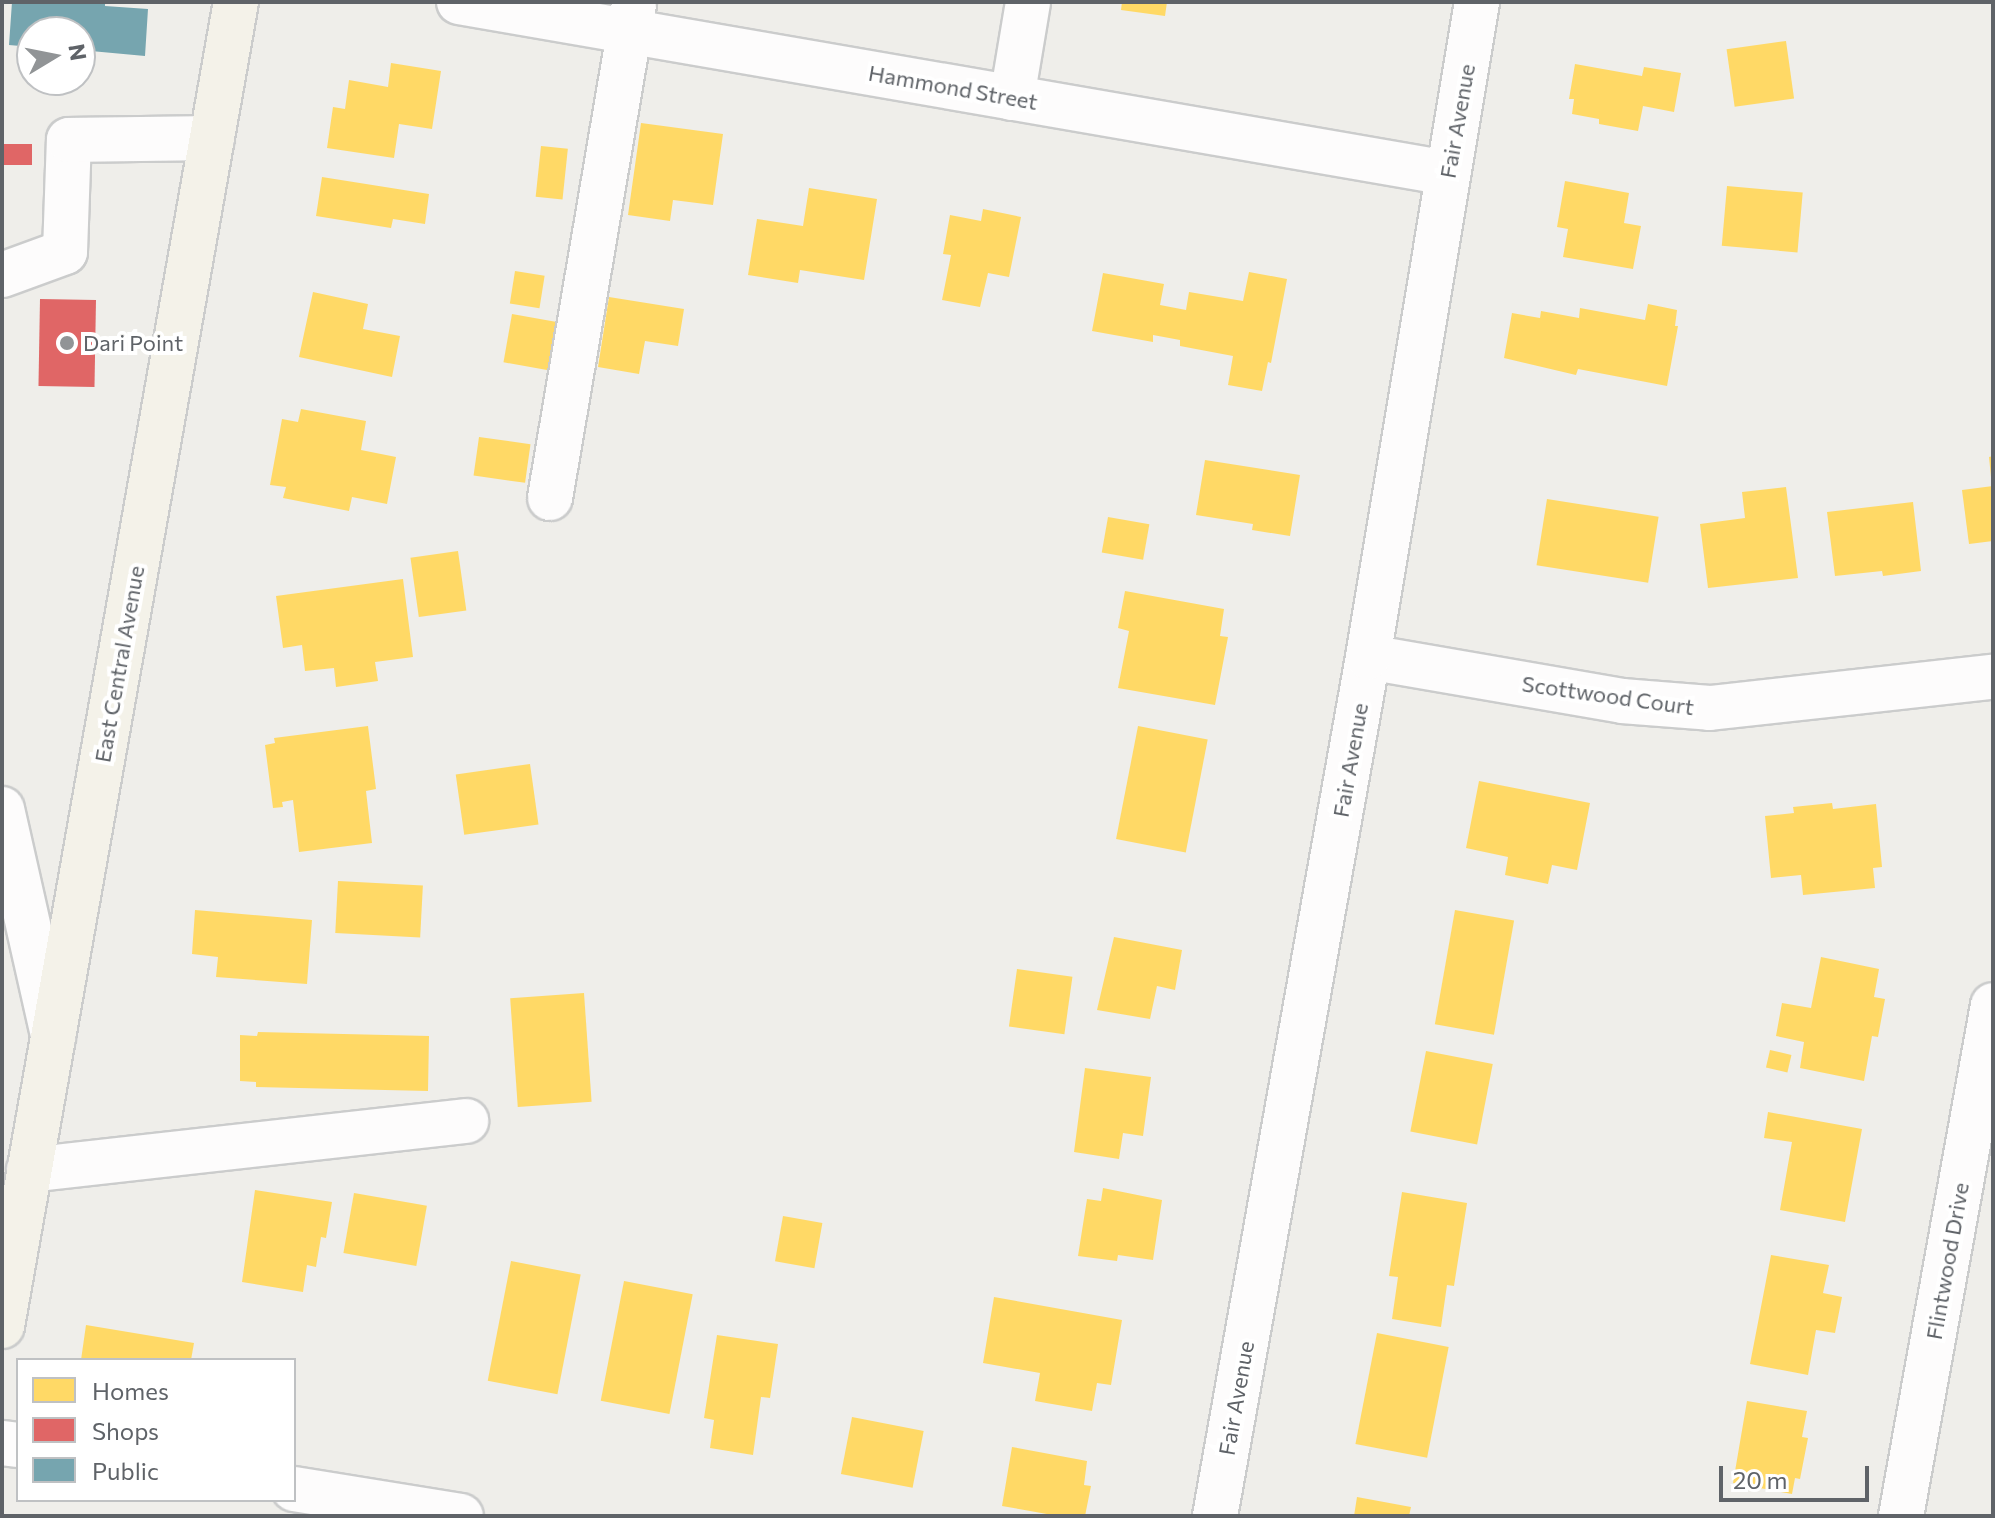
<!DOCTYPE html>
<html>
<head>
<meta charset="utf-8">
<style>
	body { margin:0 }
	#map { position:relative; width:1995px; height:1518px; overflow:hidden; background:#efeeea; font-family:Commissioner,sans-serif }
	div>[style] { position:absolute }
	[style*='--x'] { left:calc(var(--x)*1px); top:calc(var(--y)*1px); width:calc(var(--w)*1px); rotate:calc(var(--a)*1deg) }
	.homes>* { inset:0; background:#ffd966; transform-origin:0 0 }
	.shops>* { inset:0; background:#e06666; transform-origin:0 0 }
	.public>* { inset:0; background:#76a5af }
	.roads { filter:drop-shadow(2px 0 #cbcccc) drop-shadow(-2px 0 #cbcccc) drop-shadow(0 2px #cbcccc) drop-shadow(0 -2px #cbcccc) }
	.minor>* { height:44px; margin:-22px; padding:0 22px; transform-origin:22px; border-radius:22px; background:#fdfcfc }
	.major>* { height:44px; margin:-22px; padding:0 22px; transform-origin:22px; border-radius:22px; background:#f4f2e9 }
	.dots>* { width:22px; height:22px; translate:-50% -50%; box-sizing:border-box; border:4px solid #fff; border-radius:50% }
	span { translate:-50% -50%; white-space:nowrap; text-align:center; line-height:1.15; -webkit-text-stroke:8px #fff; paint-order:stroke }
	.street-label { font-size:22px; color:#5f6368 }
	.poi-label { font-size:22px; color:#5f6368 }
	.left { translate:0 -50%; text-align:left }
	.frame { position:absolute; inset:0; border:4px solid #5f6368; pointer-events:none }
	.legend { position:absolute; left:16px; top:1358px; width:280px; height:144px; box-sizing:border-box; background:#fff; border:2px solid #bfc1c3; margin:0; padding:10px 14px; list-style:none; font-size:24px; color:#5f6368 }
	.legend li { display:flex; align-items:center; gap:16px; height:40px }
	.legend b { width:40px; border:2px solid #bfc1c3 }
	.north { position:absolute; left:16px; top:16px; width:80px; height:80px; box-sizing:border-box; background:#fff; border:2px solid #bfc1c3; border-radius:50%; rotate:80deg; font-size:22px; font-weight:700; line-height:32px; text-align:center; color:#5f6368 }
	.north::after { content:''; display:block; margin:auto; width:28px; height:36px; background:#919496; clip-path:polygon(50% 0,100% 100%,50% 72%,0 100%) }
	.scale { position:absolute; left:1719px; top:1466px; width:150px; height:36px; box-sizing:border-box; border:4px solid #5f6368; border-top:0; padding-left:10px; font-size:24px; line-height:28px; white-space:nowrap; color:#5f6368; -webkit-text-stroke:6px #fff; paint-order:stroke }
</style>
</head>
<body>
<div id="map">
	<div class="homes">
		<div style="clip-path:polygon(1122px 2px,1167px 2px,1165px 16px,1121px 10px)"></div>
		<div style="left:1786px;top:41px;width:58px;height:60px;rotate:82deg"></div>
		<div style="clip-path:polygon(391px 63px,441px 71px,432px 129px,399px 124px,394px 158px,327px 148px,333px 107px,345px 109px,349px 80px,388px 87px)"></div>
		<div style="clip-path:polygon(1575px 64px,1642px 76px,1644px 67px,1681px 73px,1674px 112px,1643px 106px,1638px 131px,1599px 124px,1599px 119px,1572px 114px,1574px 99px,1569px 99px)"></div>
		<div style="clip-path:polygon(641px 123px,723px 134px,713px 205px,673px 200px,670px 221px,628px 215px)"></div>
		<div style="left:541px;top:146px;width:27px;height:51px;rotate:6deg"></div>
		<div style="clip-path:polygon(322px 177px,429px 194px,425px 224px,393px 219px,391px 228px,316px 216px)"></div>
		<div style="clip-path:polygon(1565px 181px,1629px 193px,1624px 223px,1641px 226px,1633px 269px,1563px 257px,1568px 229px,1557px 227px)"></div>
		<div style="left:1727px;top:186px;width:76px;height:60px;rotate:5deg"></div>
		<div style="clip-path:polygon(809px 188px,877px 199px,864px 280px,800px 270px,798px 283px,748px 275px,757px 219px,803px 226px)"></div>
		<div style="clip-path:polygon(983px 209px,1021px 217px,1009px 277px,988px 273px,980px 307px,942px 300px,951px 255px,943px 254px,950px 215px,981px 221px)"></div>
		<div style="left:515px;top:271px;width:30px;height:33px;rotate:9deg"></div>
		<div style="clip-path:polygon(1249px 272px,1287px 279px,1271px 363px,1268px 362px,1262px 391px,1228px 385px,1233px 356px,1180px 346px,1180px 340px,1153px 335px,1153px 342px,1092px 331px,1103px 273px,1164px 284px,1160px 305px,1186px 310px,1189px 292px,1243px 301px)"></div>
		<div style="clip-path:polygon(313px 292px,368px 304px,363px 329px,400px 336px,392px 377px,299px 357px)"></div>
		<div style="clip-path:polygon(609px 297px,684px 309px,678px 346px,645px 341px,639px 374px,598px 367px)"></div>
		<div style="clip-path:polygon(1648px 304px,1677px 310px,1675px 326px,1678px 326px,1667px 386px,1578px 369px,1576px 375px,1504px 358px,1512px 313px,1540px 318px,1541px 311px,1579px 318px,1580px 308px,1645px 320px)"></div>
		<div style="left:512px;top:314px;width:54px;height:49px;rotate:10deg"></div>
		<div style="clip-path:polygon(301px 409px,366px 421px,361px 450px,396px 457px,387px 504px,352px 497px,349px 511px,283px 498px,286px 487px,270px 485px,282px 419px,298px 422px)"></div>
		<div style="left:479px;top:437px;width:52px;height:39px;rotate:8deg"></div>
		<div style="clip-path:polygon(1993px 456px,1993px 477px,1991px 477px,1989px 457px)"></div>
		<div style="clip-path:polygon(1205px 460px,1300px 475px,1290px 536px,1252px 530px,1253px 524px,1196px 515px)"></div>
		<div style="clip-path:polygon(1993px 486px,1993px 541px,1969px 544px,1962px 490px)"></div>
		<div style="clip-path:polygon(1786px 487px,1798px 578px,1708px 588px,1700px 524px,1745px 518px,1742px 492px)"></div>
		<div style="left:1547px;top:499px;width:113px;height:67px;rotate:9deg"></div>
		<div style="clip-path:polygon(1913px 502px,1921px 571px,1883px 576px,1882px 571px,1835px 576px,1827px 512px)"></div>
		<div style="left:1108px;top:517px;width:42px;height:36px;rotate:10deg"></div>
		<div style="left:458px;top:551px;width:60px;height:48px;rotate:82deg"></div>
		<div style="clip-path:polygon(403px 579px,413px 657px,375px 662px,378px 681px,336px 687px,334px 668px,305px 671px,302px 645px,283px 648px,276px 596px)"></div>
		<div style="clip-path:polygon(1125px 591px,1224px 609px,1220px 636px,1228px 637px,1215px 705px,1118px 688px,1129px 631px,1118px 628px)"></div>
		<div style="clip-path:polygon(368px 726px,376px 789px,366px 791px,372px 843px,299px 852px,293px 800px,282px 802px,283px 807px,273px 808px,265px 745px,275px 743px,274px 738px)"></div>
		<div style="left:1138px;top:726px;width:71px;height:115px;rotate:11deg"></div>
		<div style="left:530px;top:764px;width:61px;height:75px;rotate:82deg"></div>
		<div style="clip-path:polygon(1479px 781px,1590px 803px,1577px 870px,1552px 865px,1548px 884px,1505px 875px,1508px 857px,1466px 848px)"></div>
		<div style="clip-path:polygon(1832px 803px,1833px 809px,1876px 804px,1882px 867px,1873px 868px,1875px 888px,1803px 895px,1801px 875px,1771px 878px,1765px 816px,1794px 813px,1793px 807px)"></div>
		<div style="left:338px;top:881px;width:85px;height:52px;rotate:3deg"></div>
		<div style="clip-path:polygon(195px 910px,312px 920px,307px 984px,216px 977px,218px 957px,192px 954px)"></div>
		<div style="left:1455px;top:910px;width:60px;height:116px;rotate:10deg"></div>
		<div style="clip-path:polygon(1114px 937px,1182px 950px,1175px 990px,1157px 986px,1150px 1019px,1097px 1010px)"></div>
		<div style="clip-path:polygon(1821px 957px,1879px 969px,1874px 997px,1885px 999px,1878px 1037px,1872px 1036px,1864px 1081px,1800px 1068px,1804px 1042px,1776px 1036px,1782px 1003px,1811px 1008px)"></div>
		<div style="left:1017px;top:969px;width:56px;height:58px;rotate:8deg"></div>
		<div style="left:584px;top:993px;width:109px;height:74px;rotate:86deg"></div>
		<div style="clip-path:polygon(258px 1032px,429px 1036px,428px 1091px,256px 1087px,256px 1082px,240px 1081px,240px 1035px,257px 1036px)"></div>
		<div style="left:1770px;top:1050px;width:22px;height:18px;rotate:13deg"></div>
		<div style="left:1426px;top:1051px;width:68px;height:82px;rotate:11deg"></div>
		<div style="clip-path:polygon(1085px 1068px,1151px 1077px,1143px 1136px,1123px 1133px,1119px 1159px,1074px 1152px)"></div>
		<div style="clip-path:polygon(1768px 1112px,1862px 1129px,1845px 1222px,1780px 1210px,1792px 1142px,1764px 1138px)"></div>
		<div style="clip-path:polygon(1103px 1188px,1162px 1200px,1153px 1260px,1118px 1255px,1117px 1261px,1078px 1256px,1087px 1199px,1101px 1201px)"></div>
		<div style="clip-path:polygon(255px 1190px,332px 1202px,326px 1238px,321px 1237px,316px 1267px,307px 1265px,303px 1292px,242px 1282px)"></div>
		<div style="clip-path:polygon(1402px 1192px,1467px 1203px,1454px 1286px,1447px 1285px,1441px 1327px,1392px 1319px,1398px 1277px,1389px 1276px)"></div>
		<div style="left:354px;top:1193px;width:74px;height:61px;rotate:10deg"></div>
		<div style="left:783px;top:1216px;width:40px;height:46px;rotate:10deg"></div>
		<div style="clip-path:polygon(1771px 1255px,1829px 1265px,1823px 1293px,1842px 1297px,1835px 1333px,1816px 1330px,1808px 1375px,1750px 1364px)"></div>
		<div style="left:511px;top:1261px;width:71px;height:122px;rotate:11deg"></div>
		<div style="left:624px;top:1281px;width:70px;height:122px;rotate:11deg"></div>
		<div style="clip-path:polygon(994px 1297px,1122px 1320px,1111px 1385px,1097px 1383px,1092px 1411px,1035px 1401px,1040px 1373px,983px 1363px)"></div>
		<div style="clip-path:polygon(86px 1325px,194px 1343px,191px 1360px,81px 1360px)"></div>
		<div style="left:1377px;top:1333px;width:73px;height:113px;rotate:11deg"></div>
		<div style="clip-path:polygon(717px 1335px,778px 1344px,770px 1398px,761px 1397px,753px 1455px,710px 1448px,714px 1420px,704px 1418px)"></div>
		<div style="clip-path:polygon(1747px 1401px,1807px 1411px,1802px 1437px,1808px 1438px,1800px 1479px,1795px 1478px,1792px 1494px,1733px 1483px)"></div>
		<div style="left:852px;top:1417px;width:73px;height:58px;rotate:11deg"></div>
		<div style="clip-path:polygon(1012px 1447px,1087px 1461px,1084px 1485px,1091px 1486px,1085px 1516px,1058px 1516px,1002px 1506px)"></div>
		<div style="clip-path:polygon(1357px 1497px,1411px 1507px,1409px 1516px,1354px 1516px)"></div>
	</div>
	<div class="shops">
		<div style="left:32px;top:144px;width:21px;height:30px;rotate:90deg"></div>
		<div style="left:40px;top:299px;width:56px;height:87px;rotate:1deg"></div>
	</div>
	<div class="public">
		<div style="clip-path:polygon(12px 2px,105px 2px,105px 6px,148px 9px,145px 56px,80px 50px,80px 32px,32px 32px,32px 47px,9px 45px)"></div>
	</div>
	<div class="roads">
		<div class="minor">
			<div style="--x:459;--y:2;--w:1004;--a:9.81"></div>
			<div style="--x:1012;--y:98;--w:97;--a:-80.5"></div>
			<div style="--x:2;--y:275;--w:67;--a:-20.1"></div>
			<div style="--x:65;--y:252;--w:112;--a:-88"></div>
			<div style="--x:69;--y:140;--w:143;--a:-0.8"></div>
			<div style="--x:550;--y:498;--w:501;--a:-80.35"></div>
			<div style="--x:1368;--y:657;--w:258;--a:9.8"></div>
			<div style="--x:1622;--y:701;--w:88;--a:4.5"></div>
			<div style="--x:1710;--y:708;--w:285;--a:-6.3"></div>
			<div style="--x:2;--y:809;--w:233;--a:77.3"></div>
			<div style="--x:29;--y:1170;--w:440;--a:-6.4"></div>
			<div style="--x:2;--y:1443;--w:16;--a:7"></div>
			<div style="--x:294;--y:1489;--w:169;--a:9.2"></div>
			<div style="--x:1215;--y:1516;--w:873;--a:-79.9"></div>
			<div style="--x:1368;--y:657;--w:664;--a:-80.55"></div>
			<div style="--x:1901;--y:1516;--w:519;--a:-79.79"></div>
		</div>
		<div class="major">
			<div style="--x:2;--y:1326;--w:1345;--a:-79.98"></div>
		</div>
	</div>
	<div class="dots">
		<div style="left:67px;top:343px;background:#919496"></div>
	</div>
	<div class="street-label">
		<span style="left:953px;top:87px;rotate:10deg">Hammond Street</span>
		<span style="left:1457px;top:121px;rotate:-80deg">Fair Avenue</span>
		<span style="left:119px;top:664px;rotate:-80deg">East Central Avenue</span>
		<span style="left:1608px;top:695px;rotate:8deg">Scottwood Court</span>
		<span style="left:1350px;top:760px;rotate:-80deg">Fair Avenue</span>
		<span style="left:1947px;top:1261px;rotate:-80deg">Flintwood Drive</span>
		<span style="left:1236px;top:1398px;rotate:-80deg">Fair Avenue</span>
	</div>
	<div class="poi-label">
		<span class="left" style="left:83px;top:343px">Dari Point</span>
	</div>
	<div class="frame"></div>
	<ul class="legend">
	<li><b style="height:22px;background:#ffd966"></b>Homes</li>
	<li><b style="height:22px;background:#e06666"></b>Shops</li>
	<li><b style="height:22px;background:#76a5af"></b>Public</li>
	</ul>
	<div class="north">N</div>
	<div class="scale">20 m</div>
</div>
</body>
</html>
